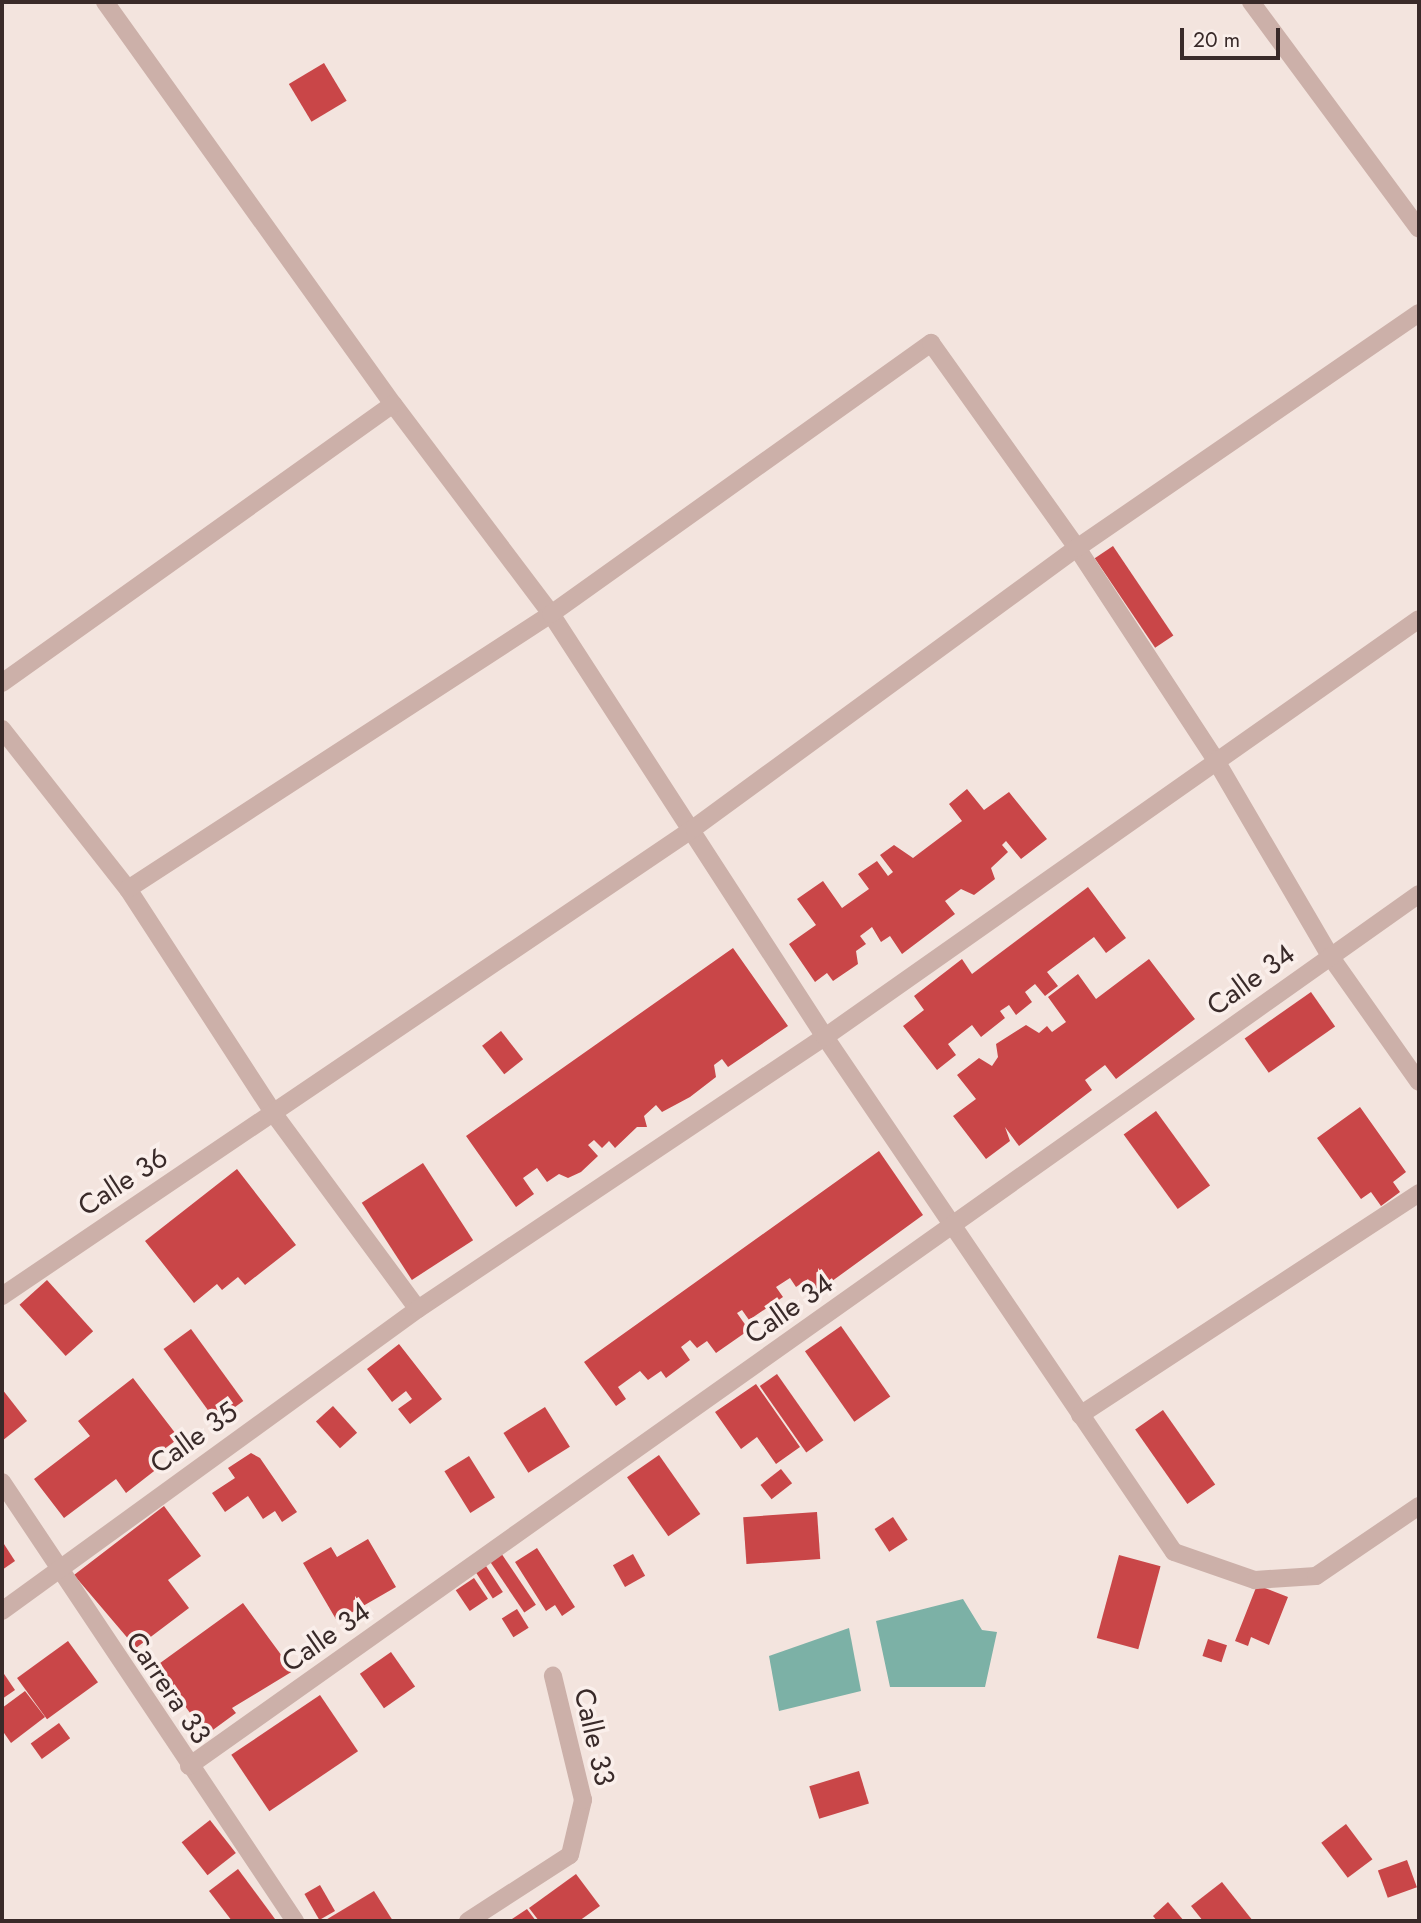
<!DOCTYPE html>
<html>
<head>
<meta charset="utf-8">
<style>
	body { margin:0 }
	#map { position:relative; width:1421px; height:1923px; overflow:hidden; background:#f3e4de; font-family:Jost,sans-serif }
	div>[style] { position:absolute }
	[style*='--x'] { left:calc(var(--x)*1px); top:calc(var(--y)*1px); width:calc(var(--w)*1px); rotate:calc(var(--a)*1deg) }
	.water>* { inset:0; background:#7cb1a6 }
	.building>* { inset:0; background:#c94648; transform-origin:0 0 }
	.street>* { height:18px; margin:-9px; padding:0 9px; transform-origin:9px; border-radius:9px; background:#ccb0a9 }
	span { translate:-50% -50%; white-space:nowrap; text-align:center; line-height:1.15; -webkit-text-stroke:7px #faefeb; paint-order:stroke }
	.street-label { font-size:28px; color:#392a29 }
	.frame { position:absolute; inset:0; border:4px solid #392a29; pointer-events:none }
	.scale { position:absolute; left:1180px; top:28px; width:100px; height:32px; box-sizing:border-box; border:4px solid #392a29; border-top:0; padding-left:9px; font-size:21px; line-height:24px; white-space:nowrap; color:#392a29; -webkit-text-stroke:5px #faefeb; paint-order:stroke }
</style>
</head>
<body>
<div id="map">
	<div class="water">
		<div style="clip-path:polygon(963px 1599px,982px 1630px,997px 1632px,985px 1687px,890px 1687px,876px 1621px)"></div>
		<div style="clip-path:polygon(849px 1628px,861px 1691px,779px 1711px,769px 1656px)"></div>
	</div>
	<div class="building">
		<div style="left:324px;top:63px;width:44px;height:41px;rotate:59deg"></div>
		<div style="left:1113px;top:546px;width:108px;height:22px;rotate:56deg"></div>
		<div style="clip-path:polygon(967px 789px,984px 810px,1009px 792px,1047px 839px,1021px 859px,1006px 841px,1002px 845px,1008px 852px,991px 868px,995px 879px,974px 895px,961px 889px,945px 901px,955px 914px,902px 954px,890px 936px,881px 942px,872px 927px,860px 936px,866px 944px,856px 951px,858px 964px,833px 981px,827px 973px,815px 982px,789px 944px,816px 925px,797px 899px,823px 881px,842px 908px,869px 889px,858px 874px,877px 861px,888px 876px,893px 872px,880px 855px,894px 845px,913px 858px,962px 821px,949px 804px)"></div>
		<div style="clip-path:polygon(1088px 887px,1126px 938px,1106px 953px,1094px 937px,1047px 972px,1058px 986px,1045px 996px,1035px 984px,1025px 992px,1032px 1002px,1016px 1015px,1009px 1005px,1000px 1011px,1005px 1018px,981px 1037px,972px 1025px,948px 1044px,956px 1055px,937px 1070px,903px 1026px,924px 1010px,914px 996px,962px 959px,972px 974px)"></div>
		<div style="clip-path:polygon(733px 948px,788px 1026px,728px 1067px,722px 1059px,714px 1065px,716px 1077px,690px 1097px,662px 1112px,656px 1105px,644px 1116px,647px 1127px,637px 1127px,615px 1148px,609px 1141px,602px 1148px,594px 1140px,588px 1145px,598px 1156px,581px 1172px,568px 1178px,559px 1174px,547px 1182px,537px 1168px,523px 1178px,534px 1194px,516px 1207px,466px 1136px)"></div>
		<div style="clip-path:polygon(1149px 959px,1195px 1019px,1116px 1079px,1105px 1065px,1085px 1080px,1092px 1090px,1019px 1146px,1005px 1127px,1010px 1141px,986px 1159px,953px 1116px,976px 1099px,957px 1075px,979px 1058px,992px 1066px,998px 1057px,996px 1044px,1026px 1025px,1039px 1033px,1047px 1026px,1052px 1032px,1066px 1022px,1048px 997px,1078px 974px,1096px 999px)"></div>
		<div style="left:1311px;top:992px;width:42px;height:81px;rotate:55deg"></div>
		<div style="left:501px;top:1031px;width:36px;height:24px;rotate:52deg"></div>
		<div style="clip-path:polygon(1360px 1107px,1406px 1172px,1393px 1182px,1400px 1192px,1381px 1206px,1371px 1192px,1361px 1199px,1317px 1138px)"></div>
		<div style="left:1156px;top:1111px;width:92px;height:40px;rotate:54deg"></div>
		<div style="clip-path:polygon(879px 1151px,923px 1215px,817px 1292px,808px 1279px,796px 1287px,790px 1278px,776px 1287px,783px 1297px,749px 1320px,742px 1310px,737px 1313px,749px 1330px,716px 1353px,707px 1341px,697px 1348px,690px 1340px,681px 1347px,690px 1360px,666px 1378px,661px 1371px,648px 1380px,640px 1371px,618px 1387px,626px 1399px,616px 1406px,584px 1362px)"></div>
		<div style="left:423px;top:1163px;width:92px;height:73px;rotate:57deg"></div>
		<div style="clip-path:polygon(237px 1169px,296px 1245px,245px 1285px,238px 1277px,222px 1290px,217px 1284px,194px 1303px,145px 1241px)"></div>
		<div style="left:47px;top:1280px;width:69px;height:37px;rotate:48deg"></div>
		<div style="left:841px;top:1326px;width:86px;height:44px;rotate:55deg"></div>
		<div style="left:191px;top:1329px;width:89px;height:34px;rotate:54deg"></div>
		<div style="clip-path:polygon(399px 1344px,442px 1399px,410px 1424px,398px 1409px,412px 1399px,406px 1391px,392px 1402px,367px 1369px)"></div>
		<div style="left:777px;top:1374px;width:81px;height:21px;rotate:55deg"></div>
		<div style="clip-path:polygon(133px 1378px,179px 1438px,151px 1459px,158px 1468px,126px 1493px,116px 1479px,64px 1518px,34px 1479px,90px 1436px,78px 1421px)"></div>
		<div style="clip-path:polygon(756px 1384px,800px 1447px,776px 1464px,757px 1437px,741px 1449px,715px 1412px)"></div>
		<div style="clip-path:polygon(2px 1389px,27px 1421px,2px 1441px)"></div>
		<div style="left:333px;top:1406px;width:36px;height:23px;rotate:48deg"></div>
		<div style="left:545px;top:1407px;width:47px;height:49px;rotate:58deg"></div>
		<div style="left:1163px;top:1410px;width:91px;height:34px;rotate:55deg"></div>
		<div style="clip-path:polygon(251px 1453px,260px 1458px,297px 1512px,282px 1522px,275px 1511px,263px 1519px,248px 1496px,225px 1512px,212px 1493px,235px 1478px,228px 1468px)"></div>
		<div style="left:659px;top:1455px;width:72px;height:39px;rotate:55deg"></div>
		<div style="left:469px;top:1456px;width:49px;height:29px;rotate:58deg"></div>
		<div style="left:781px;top:1469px;width:18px;height:26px;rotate:52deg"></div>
		<div style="clip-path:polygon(164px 1506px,201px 1556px,168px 1580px,189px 1608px,136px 1648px,74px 1575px)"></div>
		<div style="left:817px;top:1512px;width:47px;height:74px;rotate:86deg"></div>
		<div style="left:893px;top:1517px;width:27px;height:22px;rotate:57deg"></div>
		<div style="clip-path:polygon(368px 1539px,396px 1587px,337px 1621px,303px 1563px,331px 1547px,337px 1557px)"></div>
		<div style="clip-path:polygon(2px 1541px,15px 1561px,2px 1570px)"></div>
		<div style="clip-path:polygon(537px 1548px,575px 1607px,562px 1616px,555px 1605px,546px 1611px,515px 1562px)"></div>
		<div style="left:499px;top:1550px;width:66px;height:14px;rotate:56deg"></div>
		<div style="left:633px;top:1554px;width:25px;height:23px;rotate:61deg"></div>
		<div style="left:1119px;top:1555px;width:43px;height:86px;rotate:15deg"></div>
		<div style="left:486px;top:1566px;width:31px;height:12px;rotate:57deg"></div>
		<div style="left:474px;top:1578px;width:25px;height:22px;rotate:56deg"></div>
		<div style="clip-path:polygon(1257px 1585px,1288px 1597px,1269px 1645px,1251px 1637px,1248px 1646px,1235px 1641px)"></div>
		<div style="clip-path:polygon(243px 1603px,293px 1671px,232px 1708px,236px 1713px,206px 1735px,156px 1666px)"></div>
		<div style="left:517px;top:1609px;width:22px;height:18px;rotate:58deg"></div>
		<div style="left:1208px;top:1639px;width:20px;height:18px;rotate:18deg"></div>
		<div style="left:68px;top:1641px;width:51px;height:63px;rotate:54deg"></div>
		<div style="left:391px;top:1652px;width:42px;height:38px;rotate:55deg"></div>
		<div style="clip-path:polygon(2px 1671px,15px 1690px,2px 1699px)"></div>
		<div style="clip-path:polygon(25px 1691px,45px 1717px,11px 1743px,2px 1730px,2px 1708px)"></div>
		<div style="left:320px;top:1695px;width:68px;height:107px;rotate:56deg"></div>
		<div style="left:59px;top:1723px;width:19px;height:35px;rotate:54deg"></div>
		<div style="left:859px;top:1771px;width:34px;height:52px;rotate:73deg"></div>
		<div style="left:210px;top:1820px;width:42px;height:36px;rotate:52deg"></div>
		<div style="left:1346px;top:1824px;width:44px;height:31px;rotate:53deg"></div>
		<div style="left:1407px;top:1860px;width:29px;height:31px;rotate:70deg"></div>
		<div style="clip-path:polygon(238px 1869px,275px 1919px,272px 1921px,232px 1921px,209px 1891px)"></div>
		<div style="clip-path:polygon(576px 1874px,600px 1906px,579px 1921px,539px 1921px,529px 1908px)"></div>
		<div style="clip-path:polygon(1222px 1882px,1253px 1921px,1203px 1921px,1191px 1906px)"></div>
		<div style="left:320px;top:1885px;width:30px;height:18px;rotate:60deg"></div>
		<div style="clip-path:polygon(374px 1891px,393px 1921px,324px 1921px)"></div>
		<div style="clip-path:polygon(1168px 1902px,1184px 1921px,1157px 1921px,1153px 1916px)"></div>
		<div style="clip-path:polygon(527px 1909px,536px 1921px,509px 1921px)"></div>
	</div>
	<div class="street">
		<div style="--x:105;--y:2;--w:495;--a:54.4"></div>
		<div style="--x:393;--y:404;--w:263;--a:53"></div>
		<div style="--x:551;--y:614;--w:504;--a:57.07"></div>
		<div style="--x:825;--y:1037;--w:622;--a:55.88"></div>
		<div style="--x:1174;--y:1552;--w:86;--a:19.1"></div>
		<div style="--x:1255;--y:1580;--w:61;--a:-3.8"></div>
		<div style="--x:1316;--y:1576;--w:125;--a:-34.2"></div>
		<div style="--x:1251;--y:2;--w:282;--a:53.5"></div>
		<div style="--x:2;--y:683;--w:480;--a:-35.5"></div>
		<div style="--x:2;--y:729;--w:204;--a:51.8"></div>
		<div style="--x:128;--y:889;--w:268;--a:57"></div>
		<div style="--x:274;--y:1114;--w:242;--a:53.6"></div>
		<div style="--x:128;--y:889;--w:505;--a:-33.03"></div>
		<div style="--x:551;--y:614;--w:467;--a:-35.5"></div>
		<div style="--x:931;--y:343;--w:252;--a:54.5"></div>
		<div style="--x:1077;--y:548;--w:252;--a:56.8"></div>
		<div style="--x:1215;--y:759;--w:228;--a:59.7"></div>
		<div style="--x:1330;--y:956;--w:154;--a:54.8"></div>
		<div style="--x:2;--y:1296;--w:835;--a:-34.07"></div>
		<div style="--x:694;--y:828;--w:474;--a:-36.2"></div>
		<div style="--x:1077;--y:548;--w:415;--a:-34.5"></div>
		<div style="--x:1080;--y:1415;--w:405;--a:-33.2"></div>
		<div style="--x:2;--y:1482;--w:528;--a:56.28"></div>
		<div style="--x:2;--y:1611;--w:514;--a:-35.98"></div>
		<div style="--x:418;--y:1309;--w:490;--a:-33.8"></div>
		<div style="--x:825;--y:1037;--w:726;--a:-35.13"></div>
		<div style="--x:189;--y:1766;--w:1508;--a:-35.33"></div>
		<div style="--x:468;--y:1921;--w:121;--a:-32.9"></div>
		<div style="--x:570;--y:1855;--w:57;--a:-76.7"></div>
		<div style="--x:583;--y:1800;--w:128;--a:-103.6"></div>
	</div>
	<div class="street-label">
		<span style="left:1251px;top:980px;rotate:-36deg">Calle 34</span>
		<span style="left:123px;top:1182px;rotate:-33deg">Calle 36</span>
		<span style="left:789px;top:1309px;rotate:-35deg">Calle 34</span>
		<span style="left:194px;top:1438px;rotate:-36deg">Calle 35</span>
		<span style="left:326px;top:1637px;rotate:-35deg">Calle 34</span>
		<span style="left:168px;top:1688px;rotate:56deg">Carrera 33</span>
		<span style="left:594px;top:1737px;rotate:77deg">Calle 33</span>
	</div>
	<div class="frame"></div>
	<div class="scale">20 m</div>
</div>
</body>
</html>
